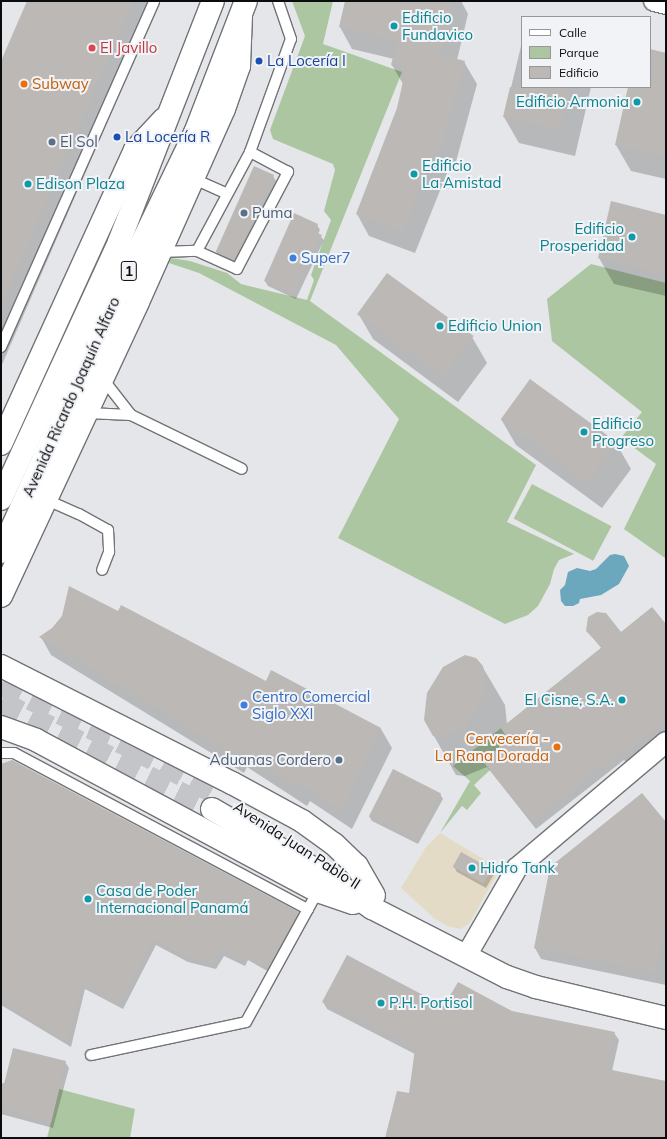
<!DOCTYPE html>
<html>
<head>
<meta charset="utf-8">
<style>
	body { margin:0 }
	#map { position:relative; width:667px; height:1139px; overflow:hidden; background:#e4e6e9; font-family:Mulish,sans-serif }
	div>[style] { position:absolute }
	[style*='--x'] { left:calc(var(--x)*1px); top:calc(var(--y)*1px); width:calc(var(--w)*1px); rotate:calc(var(--a)*1deg) }
	.commercial>* { inset:0; background:#e4dbc6 }
	.green>* { inset:0; background:#acc6a1; transform-origin:0 0 }
	.water>* { inset:0; background:#6ba7bd }
	.shadow>* { inset:0; background:#0003 }
	.building>* { inset:0; background:#bbb8b5; transform-origin:0 0 }
	.secondary-tunnel>* { height:22px; margin-top:-11px; transform-origin:0; background:repeating-linear-gradient(90deg,#c3c5c8 0 22px,transparent 0 33px) }
	.roads { filter:drop-shadow(1px 0 #717376) drop-shadow(-1px 0 #717376) drop-shadow(0 1px #717376) drop-shadow(0 -1px #717376) }
	.lane>* { height:10px; margin:-5px; padding:0 5px; transform-origin:5px; border-radius:5px; background:#fff }
	.street>* { height:20px; margin:-10px; padding:0 10px; transform-origin:10px; border-radius:10px; background:#fff }
	.secondary>* { height:22px; margin:-11px; padding:0 11px; transform-origin:11px; border-radius:11px; background:#fff }
	.primary>* { height:22px; margin:-11px; padding:0 11px; transform-origin:11px; border-radius:11px; background:#fff }
	.dots>* { width:11px; height:11px; translate:-50% -50%; box-sizing:border-box; border:2px solid #f1f3f7; border-radius:50% }
	span { translate:-50% -50%; white-space:nowrap; text-align:center; line-height:1.15; -webkit-text-stroke:4px #f1f3f7; paint-order:stroke }
	.shield-label span { padding:1px 3px; background:#f1f3f7; border:1px solid; border-radius:3px; -webkit-text-stroke-width:0 }
	.shield-label { font-size:14px; color:#0b0c0d; font-weight:700 }
	.culture-label { font-size:15px; color:#0d838f }
	.left { translate:0 -50%; text-align:left }
	.right { translate:-100% -50%; text-align:right }
	.health-label { font-size:15px; color:#be3a42 }
	.transit-label { font-size:15px; color:#164399 }
	.food-label { font-size:15px; color:#c56008 }
	.service-label { font-size:15px; color:#4e5e75 }
	.shop-label { font-size:15px; color:#366cbe }
	.street-label { font-size:15px; color:#0b0c0d }
	.frame { position:absolute; inset:0; border:2px solid #0b0c0d; pointer-events:none }
	.legend { position:absolute; left:521px; top:16px; width:130px; height:72px; box-sizing:border-box; background:#f1f3f7; border:1px solid #959799; margin:0; padding:5px 7px; list-style:none; font-size:12px; color:#0b0c0d }
	.legend li { display:flex; align-items:center; gap:8px; height:20px }
	.legend b { width:20px; border:1px solid #959799 }
</style>
</head>
<body>
<div id="map">
	<div class="commercial">
		<div style="clip-path:polygon(440px 833px,500px 869px,469px 924px,460px 929px,447px 926px,434px 918px,401px 888px,426px 847px)"></div>
	</div>
	<div class="green">
		<div style="clip-path:polygon(292px 1px,333px 1px,323px 44px,402px 72px,310px 301px,536px 465px,507px 522px,574px 554px,559px 560px,554px 569px,550px 584px,538px 606px,528px 615px,505px 624px,338px 538px,399px 419px,336px 345px,199px 273px,169px 263px,171px 258px,190px 261px,227px 273px,241px 284px,307px 300px,314px 280px,311px 275px,331px 220px,324px 211px,335px 170px,333px 164px,273px 139px,270px 130px,305px 36px)"></div>
		<div style="clip-path:polygon(591px 264px,666px 283px,665px 558px,624px 529px,656px 464px,621px 438px,642px 412px,552px 341px,547px 299px)"></div>
		<div style="left:532px;top:484px;width:90px;height:39px;rotate:28deg"></div>
		<div style="clip-path:polygon(501px 728px,509px 740px,483px 761px,490px 770px,474px 785px,481px 793px,467px 810px,462px 806px,440px 833px,470px 781px,453px 766px)"></div>
		<div style="clip-path:polygon(59px 1089px,135px 1109px,130px 1138px,47px 1138px)"></div>
	</div>
	<div class="water">
		<div style="clip-path:polygon(615px 554px,624px 556px,629px 566px,619px 584px,601px 595px,580px 599px,579px 603px,573px 606px,565px 606px,561px 601px,560px 590px,565px 585px,568px 572px,577px 568px,590px 571px,596px 569px,610px 555px)"></div>
	</div>
	<div class="shadow">
		<div style="clip-path:polygon(28px 1px,160px 1px,1px 367px,1px 64px)"></div>
		<div style="clip-path:polygon(346px 1px,461px 1px,468px 14px,457px 60px,464px 62px,477px 84px,454px 169px,449px 168px,415px 253px,369px 236px,357px 214px,398px 108px,403px 84px,392px 65px,394px 59px,352px 49px,340px 27px)"></div>
		<div style="clip-path:polygon(522px 42px,522px 87px,591px 87px,575px 156px,519px 143px,504px 117px)"></div>
		<div style="clip-path:polygon(650px 50px,666px 53px,666px 179px,631px 171px,616px 145px,629px 87px,650px 87px)"></div>
		<div style="clip-path:polygon(273px 176px,276px 181px,237px 264px,218px 256px,216px 251px)"></div>
		<div style="clip-path:polygon(666px 216px,666px 296px,614px 284px,599px 258px)"></div>
		<div style="clip-path:polygon(317px 225px,320px 230px,318px 234px,324px 240px,296px 299px,268px 286px,265px 281px)"></div>
		<div style="clip-path:polygon(358px 313px,472px 337px,487px 363px,458px 402px,373px 339px)"></div>
		<div style="clip-path:polygon(501px 419px,616px 443px,631px 469px,602px 508px,516px 445px)"></div>
		<div style="clip-path:polygon(118px 612px,266px 683px,272px 671px,381px 729px,392px 748px,352px 829px,310px 801px,307px 806px,247px 767px,244px 773px,51px 655px,41px 637px)"></div>
		<div style="clip-path:polygon(evenodd,666px 626px,666px 731px,626px 762px,624px 760px,536px 829px,487px 767px,465px 776px,456px 775px,434px 736px,482px 666px,505px 705px,507px 724px,602px 649px,587px 631px,621px 633px,666px 626px,505px 734px,510px 740px,497px 750px,504px 739px,505px 734px)"></div>
		<div style="clip-path:polygon(1px 765px,298px 913px,301px 918px,271px 973px,248px 960px,245px 966px,224px 956px,216px 969px,188px 962px,156px 945px,123px 1009px,85px 989px,71px 1047px,1px 1005px)"></div>
		<div style="clip-path:polygon(440px 794px,443px 799px,418px 844px,372px 821px,369px 816px)"></div>
		<div style="clip-path:polygon(666px 823px,666px 985px,541px 959px,535px 948px)"></div>
		<div style="clip-path:polygon(454px 867px,491px 869px,494px 874px,486px 888px,457px 872px)"></div>
		<div style="clip-path:polygon(323px 1002px,512px 1012px,614px 1033px,619px 1040px,612px 1071px,666px 1082px,666px 1138px,386px 1138px,410px 1094px,415px 1054px,327px 1009px)"></div>
		<div style="clip-path:polygon(65px 1062px,69px 1068px,53px 1128px,1px 1114px,1px 1084px)"></div>
	</div>
	<div class="building">
		<div style="clip-path:polygon(27px 1px,134px 1px,1px 307px,1px 61px)"></div>
		<div style="clip-path:polygon(345px 1px,454px 1px,441px 55px,465px 61px,442px 148px,436px 146px,403px 232px,356px 214px,397px 108px,406px 68px,391px 65px,397px 41px,339px 27px)"></div>
		<div style="clip-path:polygon(650px 49px,666px 53px,666px 157px,615px 145px,628px 87px,650px 87px)"></div>
		<div style="clip-path:polygon(510px 87px,571px 87px,560px 131px,503px 117px)"></div>
		<div style="left:254px;top:166px;width:22px;height:94px;rotate:24deg"></div>
		<div style="clip-path:polygon(611px 201px,666px 215px,666px 275px,598px 258px)"></div>
		<div style="clip-path:polygon(294px 213px,318px 224px,315px 232px,322px 235px,294px 295px,264px 281px)"></div>
		<div style="left:387px;top:273px;width:107px;height:51px;rotate:36deg"></div>
		<div style="left:530px;top:379px;width:107px;height:50px;rotate:36deg"></div>
		<div style="clip-path:polygon(69px 586px,118px 611px,121px 605px,266px 681px,271px 670px,381px 728px,341px 811px,299px 783px,296px 787px,236px 749px,233px 755px,39px 637px,52px 628px,62px 616px)"></div>
		<div style="clip-path:polygon(652px 607px,666px 624px,666px 721px,621px 756px,619px 753px,532px 822px,483px 761px,509px 740px,501px 728px,602px 647px,586px 631px,588px 617px,597px 612px,606px 613px,621px 632px)"></div>
		<div style="clip-path:polygon(465px 655px,476px 658px,483px 666px,486px 687px,482px 700px,465px 728px,442px 738px,433px 736px,424px 720px,427px 693px,443px 667px)"></div>
		<div style="clip-path:polygon(12px 760px,299px 912px,268px 968px,245px 956px,242px 961px,221px 951px,213px 964px,184px 956px,153px 940px,120px 1004px,82px 985px,68px 1043px,1px 1002px,1px 764px)"></div>
		<div style="left:393px;top:769px;width:54px;height:53px;rotate:27deg"></div>
		<div style="clip-path:polygon(642px 793px,666px 822px,666px 940px,663px 939px,656px 973px,534px 948px,550px 867px)"></div>
		<div style="left:461px;top:852px;width:35px;height:17px;rotate:29deg"></div>
		<div style="clip-path:polygon(347px 955px,444px 1006px,458px 982px,512px 1011px,615px 1032px,607px 1069px,666px 1081px,666px 1138px,385px 1138px,397px 1091px,409px 1093px,415px 1049px,322px 1002px)"></div>
		<div style="clip-path:polygon(13px 1048px,66px 1061px,51px 1123px,1px 1109px,1px 1083px,4px 1084px)"></div>
	</div>
	<div class="secondary-tunnel">
		<div style="--x:1;--y:685;--w:148;--a:25.7"></div>
		<div style="--x:134;--y:749;--w:98;--a:28.7"></div>
		<div style="--x:1;--y:702;--w:237;--a:26.9"></div>
	</div>
	<div class="roads">
		<div class="lane">
			<div style="--x:194;--y:179;--w:36;--a:24"></div>
			<div style="--x:197;--y:251;--w:44;--a:24.2"></div>
			<div style="--x:237;--y:269;--w:110;--a:-62.3"></div>
			<div style="--x:288;--y:172;--w:43;--a:-152.2"></div>
			<div style="--x:160;--y:252;--w:37;--a:-2"></div>
			<div style="--x:197;--y:251;--w:112;--a:-61.8"></div>
			<div style="--x:250;--y:152;--w:120;--a:-70.1"></div>
			<div style="--x:291;--y:39;--w:40;--a:-108.9"></div>
			<div style="--x:1;--y:347;--w:378;--a:-66.1"></div>
			<div style="--x:103;--y:379;--w:46;--a:52.1"></div>
			<div style="--x:87;--y:413;--w:44;--a:2.6"></div>
			<div style="--x:131;--y:415;--w:123;--a:25.9"></div>
			<div style="--x:47;--y:500;--w:35;--a:24"></div>
			<div style="--x:79;--y:514;--w:33;--a:29"></div>
			<div style="--x:108;--y:530;--w:22;--a:87"></div>
			<div style="--x:109;--y:552;--w:19;--a:111"></div>
			<div style="--x:1;--y:753;--w:13;--a:0"></div>
			<div style="--x:14;--y:753;--w:333;--a:28"></div>
			<div style="--x:308;--y:909;--w:21;--a:-61"></div>
			<div style="--x:91;--y:1055;--w:158;--a:-12"></div>
			<div style="--x:246;--y:1022;--w:129;--a:-61.2"></div>
		</div>
		<div class="street">
			<div style="--x:654;--y:1;--w:12;--a:14"></div>
			<div style="--x:466;--y:956;--w:102;--a:-59.9"></div>
			<div style="--x:517;--y:868;--w:195;--a:-40.2"></div>
		</div>
		<div class="secondary">
			<div style="--x:1;--y:666;--w:259;--a:26.9"></div>
			<div style="--x:232;--y:783;--w:80;--a:28.5"></div>
			<div style="--x:302;--y:821;--w:39;--a:36"></div>
			<div style="--x:334;--y:844;--w:32;--a:44"></div>
			<div style="--x:357;--y:866;--w:34;--a:60"></div>
			<div style="--x:1;--y:727;--w:37;--a:20"></div>
			<div style="--x:36;--y:740;--w:320;--a:28.2"></div>
			<div style="--x:318;--y:891;--w:37;--a:19"></div>
			<div style="--x:212;--y:809;--w:126;--a:30.4"></div>
			<div style="--x:321;--y:873;--w:62;--a:34.5"></div>
			<div style="--x:372;--y:908;--w:152;--a:27.1"></div>
			<div style="--x:507;--y:977;--w:31;--a:19"></div>
			<div style="--x:536;--y:987;--w:134;--a:13.4"></div>
		</div>
		<div class="primary">
			<div style="--x:1;--y:444;--w:323;--a:-65.5"></div>
			<div style="--x:135;--y:150;--w:42;--a:-46.9"></div>
			<div style="--x:1;--y:499;--w:283;--a:-65.3"></div>
			<div style="--x:119;--y:242;--w:259;--a:-68.7"></div>
			<div style="--x:1;--y:552;--w:324;--a:-65.6"></div>
			<div style="--x:135;--y:257;--w:138;--a:-64.2"></div>
			<div style="--x:195;--y:133;--w:142;--a:-68.9"></div>
			<div style="--x:1;--y:596;--w:324;--a:-65"></div>
			<div style="--x:138;--y:302;--w:211;--a:-66"></div>
			<div style="--x:224;--y:109;--w:46;--a:-70.8"></div>
			<div style="--x:239;--y:66;--w:50;--a:-87.7"></div>
		</div>
	</div>
	<div class="dots">
		<div style="left:394px;top:26px;background:#0f9aa8"></div>
		<div style="left:92px;top:48px;background:#e0444e"></div>
		<div style="left:259px;top:61px;background:#1a4fb4"></div>
		<div style="left:24px;top:84px;background:#e8710a"></div>
		<div style="left:637px;top:102px;background:#0f9aa8"></div>
		<div style="left:117px;top:137px;background:#1a4fb4"></div>
		<div style="left:52px;top:142px;background:#5c6f8a"></div>
		<div style="left:414px;top:174px;background:#0f9aa8"></div>
		<div style="left:28px;top:184px;background:#0f9aa8"></div>
		<div style="left:244px;top:213px;background:#5c6f8a"></div>
		<div style="left:632px;top:237px;background:#0f9aa8"></div>
		<div style="left:293px;top:258px;background:#3f7fe0"></div>
		<div style="left:440px;top:326px;background:#0f9aa8"></div>
		<div style="left:584px;top:432px;background:#0f9aa8"></div>
		<div style="left:622px;top:700px;background:#0f9aa8"></div>
		<div style="left:244px;top:705px;background:#3f7fe0"></div>
		<div style="left:557px;top:747px;background:#e8710a"></div>
		<div style="left:339px;top:760px;background:#5c6f8a"></div>
		<div style="left:472px;top:868px;background:#0f9aa8"></div>
		<div style="left:88px;top:899px;background:#0f9aa8"></div>
		<div style="left:381px;top:1003px;background:#0f9aa8"></div>
	</div>
	<div class="shield-label">
		<span style="left:129px;top:271px">1</span>
	</div>
	<div class="culture-label">
		<span class="left" style="left:402px;top:26px">Edificio<br>Fundavico</span>
		<span class="right" style="left:629px;top:102px">Edificio Armonia</span>
		<span class="left" style="left:422px;top:174px">Edificio<br>La Amistad</span>
		<span class="left" style="left:36px;top:184px">Edison Plaza</span>
		<span class="right" style="left:624px;top:237px">Edificio<br>Prosperidad</span>
		<span class="left" style="left:448px;top:326px">Edificio Union</span>
		<span class="left" style="left:592px;top:432px">Edificio<br>Progreso</span>
		<span class="right" style="left:614px;top:700px">El Cisne, S.A.</span>
		<span class="left" style="left:480px;top:868px">Hidro Tank</span>
		<span class="left" style="left:96px;top:899px">Casa de Poder<br>Internacional Panamá</span>
		<span class="left" style="left:389px;top:1003px">P.H. Portisol</span>
	</div>
	<div class="health-label">
		<span class="left" style="left:100px;top:48px">El Javillo</span>
	</div>
	<div class="transit-label">
		<span class="left" style="left:267px;top:61px">La Locería I</span>
		<span class="left" style="left:125px;top:137px">La Locería R</span>
	</div>
	<div class="food-label">
		<span class="left" style="left:32px;top:84px">Subway</span>
		<span class="right" style="left:549px;top:747px">Cervecería -<br>La Rana Dorada</span>
	</div>
	<div class="service-label">
		<span class="left" style="left:60px;top:142px">El Sol</span>
		<span class="left" style="left:252px;top:213px">Puma</span>
		<span class="right" style="left:331px;top:760px">Aduanas Cordero</span>
	</div>
	<div class="shop-label">
		<span class="left" style="left:301px;top:258px">Super7</span>
		<span class="left" style="left:252px;top:705px">Centro Comercial<br>Siglo XXI</span>
	</div>
	<div class="street-label">
		<span style="left:71px;top:397px;rotate:-66deg">Avenida Ricardo Joaquín Alfaro</span>
		<span style="left:297px;top:845px;rotate:33deg">Avenida Juan Pablo II</span>
	</div>
	<div class="frame"></div>
	<ul class="legend">
	<li><b style="height:5px;background:#fff"></b>Calle</li>
	<li><b style="height:11px;background:#acc6a1"></b>Parque</li>
	<li><b style="height:11px;background:#bbb8b5"></b>Edificio</li>
	</ul>
</div>
</body>
</html>
